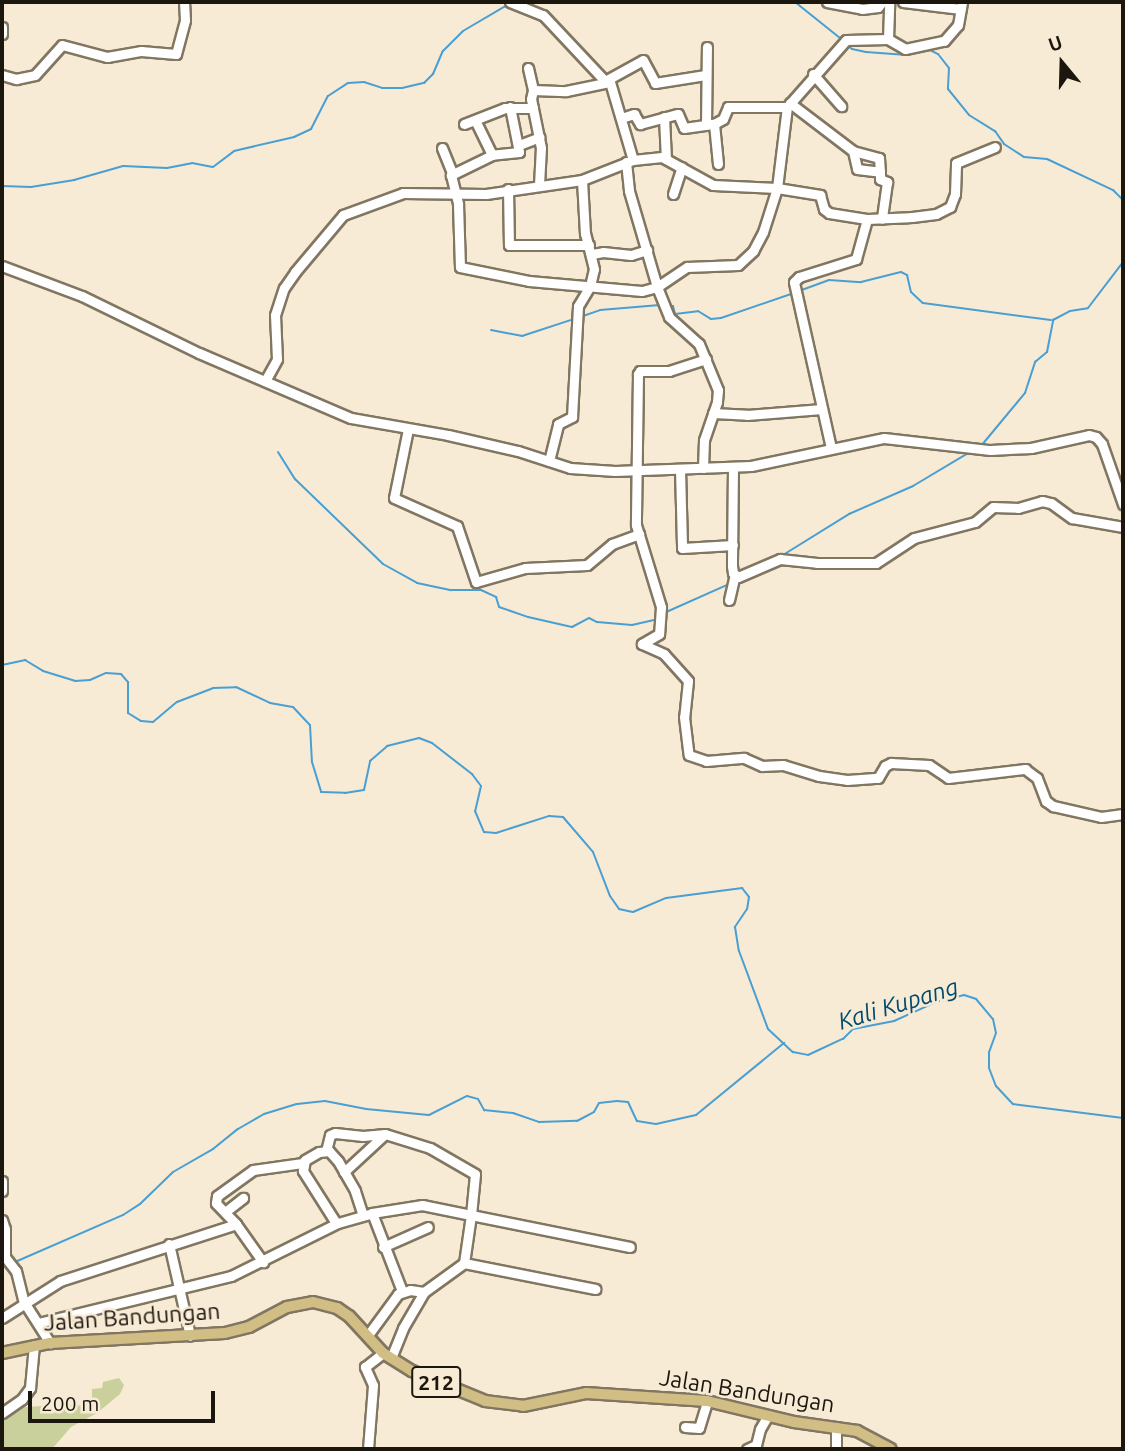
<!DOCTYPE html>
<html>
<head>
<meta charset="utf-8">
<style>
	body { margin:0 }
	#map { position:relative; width:1125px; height:1451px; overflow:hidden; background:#f8ebd5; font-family:Ubuntu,sans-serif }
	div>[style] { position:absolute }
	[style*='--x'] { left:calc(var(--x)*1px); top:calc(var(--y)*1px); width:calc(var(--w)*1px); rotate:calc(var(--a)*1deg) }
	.green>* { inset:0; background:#c9d09b }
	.stream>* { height:2px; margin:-1px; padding:0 1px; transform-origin:1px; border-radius:1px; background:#499fd2 }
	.roads { filter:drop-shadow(2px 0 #817661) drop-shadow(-2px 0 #817661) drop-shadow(0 2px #817661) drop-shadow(0 -2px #817661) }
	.minor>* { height:9px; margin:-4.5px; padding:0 4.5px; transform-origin:4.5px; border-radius:4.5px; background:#fff }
	.major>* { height:10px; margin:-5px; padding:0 5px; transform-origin:5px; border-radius:5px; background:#d0be85 }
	span { translate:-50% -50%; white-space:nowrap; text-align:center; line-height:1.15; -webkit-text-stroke:5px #f8ebd5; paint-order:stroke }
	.shield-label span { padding:2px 5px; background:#f8ebd5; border:2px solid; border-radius:5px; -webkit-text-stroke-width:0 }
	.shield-label { font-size:21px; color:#1b160e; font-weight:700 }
	.street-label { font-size:23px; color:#1b160e }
	.water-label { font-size:24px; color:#024b6d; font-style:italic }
	.frame { position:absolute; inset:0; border:4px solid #1b160e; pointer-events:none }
	.north { position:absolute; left:1027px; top:28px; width:70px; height:70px; -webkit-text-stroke:5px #f8ebd5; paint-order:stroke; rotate:341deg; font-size:19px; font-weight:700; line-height:28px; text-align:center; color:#1b160e }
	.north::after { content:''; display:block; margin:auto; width:24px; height:32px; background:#1b160e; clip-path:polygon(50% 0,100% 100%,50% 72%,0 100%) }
	.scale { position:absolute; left:28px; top:1391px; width:187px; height:32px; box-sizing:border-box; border:4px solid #1b160e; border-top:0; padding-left:9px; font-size:21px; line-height:24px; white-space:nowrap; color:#1b160e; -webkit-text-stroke:5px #f8ebd5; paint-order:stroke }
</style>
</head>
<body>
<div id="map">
	<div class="green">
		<div style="clip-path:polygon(119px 1378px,124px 1385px,120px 1394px,97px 1413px,71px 1427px,52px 1449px,2px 1449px,2px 1418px,25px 1403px,26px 1407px,42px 1406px,45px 1413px,61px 1412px,62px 1405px,92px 1406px,92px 1389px,102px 1388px,103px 1382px)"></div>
	</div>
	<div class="stream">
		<div style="--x:609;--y:2;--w:8;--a:0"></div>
		<div style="--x:795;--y:2;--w:58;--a:38.7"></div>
		<div style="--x:847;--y:45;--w:6;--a:39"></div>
		<div style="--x:852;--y:49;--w:14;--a:12"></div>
		<div style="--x:866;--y:52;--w:41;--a:4.2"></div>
		<div style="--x:907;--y:55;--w:24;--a:-12"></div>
		<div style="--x:930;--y:50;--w:9;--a:27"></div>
		<div style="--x:938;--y:54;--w:18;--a:52"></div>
		<div style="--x:949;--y:68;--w:21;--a:93"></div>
		<div style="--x:948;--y:89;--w:33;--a:51"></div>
		<div style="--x:969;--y:115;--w:31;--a:32"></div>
		<div style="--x:995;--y:131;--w:16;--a:55"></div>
		<div style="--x:1004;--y:144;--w:24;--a:33"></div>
		<div style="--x:1024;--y:157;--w:23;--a:5"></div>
		<div style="--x:1047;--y:159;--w:73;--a:25.2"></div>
		<div style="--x:1113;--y:190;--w:14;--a:45"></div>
		<div style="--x:2;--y:186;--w:29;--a:2"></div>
		<div style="--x:31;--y:187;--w:44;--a:-9.2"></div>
		<div style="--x:74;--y:180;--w:51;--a:-15.9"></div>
		<div style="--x:123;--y:166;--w:44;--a:2.6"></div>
		<div style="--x:167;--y:168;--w:25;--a:-11"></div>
		<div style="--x:192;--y:163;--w:21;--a:11"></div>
		<div style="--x:213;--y:167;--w:26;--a:-37"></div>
		<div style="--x:234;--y:151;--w:62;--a:-13.1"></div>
		<div style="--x:294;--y:137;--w:19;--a:-25"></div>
		<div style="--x:311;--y:129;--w:37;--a:-63"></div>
		<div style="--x:328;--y:96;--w:24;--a:-33"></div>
		<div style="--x:348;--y:83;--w:16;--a:-4"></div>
		<div style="--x:364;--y:82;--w:19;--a:18"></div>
		<div style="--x:382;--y:88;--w:20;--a:0"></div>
		<div style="--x:402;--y:88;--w:23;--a:-13"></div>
		<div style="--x:424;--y:83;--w:13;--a:-45"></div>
		<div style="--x:433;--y:74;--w:25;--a:-67"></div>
		<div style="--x:443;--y:51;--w:28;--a:-45"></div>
		<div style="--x:463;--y:31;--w:53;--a:-30.4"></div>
		<div style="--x:799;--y:291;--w:32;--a:-20"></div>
		<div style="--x:829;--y:280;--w:32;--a:4"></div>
		<div style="--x:861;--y:282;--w:41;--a:-14"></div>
		<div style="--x:901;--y:272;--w:7;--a:27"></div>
		<div style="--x:907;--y:275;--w:17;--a:77"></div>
		<div style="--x:911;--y:292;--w:16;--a:43"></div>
		<div style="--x:923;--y:303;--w:129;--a:7.6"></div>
		<div style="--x:669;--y:306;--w:4;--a:0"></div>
		<div style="--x:673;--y:306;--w:8;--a:76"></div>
		<div style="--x:675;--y:314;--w:23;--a:-7"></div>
		<div style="--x:698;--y:311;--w:15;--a:32"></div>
		<div style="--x:711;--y:319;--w:10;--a:-6"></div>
		<div style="--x:721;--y:318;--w:77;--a:-18.9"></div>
		<div style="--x:583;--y:316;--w:18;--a:-19"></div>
		<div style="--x:600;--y:310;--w:60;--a:-4.8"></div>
		<div style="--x:491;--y:330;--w:32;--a:11"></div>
		<div style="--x:522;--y:336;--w:55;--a:-18.1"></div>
		<div style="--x:981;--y:446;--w:69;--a:-50.3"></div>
		<div style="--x:1025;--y:393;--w:33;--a:-72"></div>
		<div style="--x:1035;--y:362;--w:16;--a:-40"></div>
		<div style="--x:1047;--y:352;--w:33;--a:-79"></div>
		<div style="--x:1053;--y:320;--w:19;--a:-28"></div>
		<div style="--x:1070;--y:311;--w:18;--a:-9"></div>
		<div style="--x:1088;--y:308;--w:58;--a:-52.7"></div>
		<div style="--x:278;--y:452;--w:32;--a:58"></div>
		<div style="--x:295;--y:479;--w:122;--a:44"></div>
		<div style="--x:383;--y:564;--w:39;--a:29"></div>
		<div style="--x:417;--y:583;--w:35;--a:12"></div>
		<div style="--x:451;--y:590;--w:30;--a:0"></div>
		<div style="--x:481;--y:590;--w:17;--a:25"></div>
		<div style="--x:496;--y:597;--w:10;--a:73"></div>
		<div style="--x:499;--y:607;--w:31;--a:19"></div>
		<div style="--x:528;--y:617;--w:45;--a:12.8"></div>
		<div style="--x:572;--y:627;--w:19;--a:-28"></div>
		<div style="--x:589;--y:618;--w:9;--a:27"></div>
		<div style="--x:597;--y:622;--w:35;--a:5"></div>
		<div style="--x:632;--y:625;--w:26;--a:-13"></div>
		<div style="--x:783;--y:555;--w:78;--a:-31.8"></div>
		<div style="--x:849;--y:514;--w:70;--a:-23.6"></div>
		<div style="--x:913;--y:486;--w:66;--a:-30.8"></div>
		<div style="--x:664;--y:613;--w:71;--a:-24"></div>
		<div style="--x:2;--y:665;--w:24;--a:-12"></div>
		<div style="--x:25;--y:660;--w:21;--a:31"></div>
		<div style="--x:43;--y:671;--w:34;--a:17"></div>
		<div style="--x:75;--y:681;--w:15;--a:-4"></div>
		<div style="--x:90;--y:680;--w:17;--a:-24"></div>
		<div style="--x:106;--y:673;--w:15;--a:4"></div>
		<div style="--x:121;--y:674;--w:11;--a:49"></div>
		<div style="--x:128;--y:682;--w:31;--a:90"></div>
		<div style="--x:128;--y:713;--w:15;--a:32"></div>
		<div style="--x:141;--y:721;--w:12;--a:5"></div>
		<div style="--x:153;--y:722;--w:31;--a:-40"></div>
		<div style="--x:177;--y:702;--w:39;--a:-21"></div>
		<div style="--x:213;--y:688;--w:23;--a:-2"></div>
		<div style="--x:236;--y:687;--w:38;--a:25"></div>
		<div style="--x:270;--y:703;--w:23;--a:10"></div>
		<div style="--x:293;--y:707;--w:25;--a:47"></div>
		<div style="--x:310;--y:725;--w:37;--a:87"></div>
		<div style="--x:312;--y:762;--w:31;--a:73"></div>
		<div style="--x:321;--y:792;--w:24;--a:2"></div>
		<div style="--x:345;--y:793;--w:19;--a:-9"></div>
		<div style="--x:364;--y:790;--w:30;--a:-78"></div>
		<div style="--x:370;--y:761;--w:23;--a:-41"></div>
		<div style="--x:387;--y:746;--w:33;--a:-14"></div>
		<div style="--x:419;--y:738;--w:14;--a:21"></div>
		<div style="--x:432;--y:743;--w:51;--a:37.8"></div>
		<div style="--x:472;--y:774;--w:15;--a:53"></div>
		<div style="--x:481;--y:786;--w:26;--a:103"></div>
		<div style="--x:475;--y:811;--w:23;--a:67"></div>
		<div style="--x:484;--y:832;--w:12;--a:5"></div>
		<div style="--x:496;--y:833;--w:56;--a:-17.8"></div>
		<div style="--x:549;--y:816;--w:14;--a:4"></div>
		<div style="--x:563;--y:817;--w:46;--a:49.4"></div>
		<div style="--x:593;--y:852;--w:47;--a:68.9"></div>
		<div style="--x:610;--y:896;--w:16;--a:55"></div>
		<div style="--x:619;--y:909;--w:14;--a:12"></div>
		<div style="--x:633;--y:912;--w:36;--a:-23"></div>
		<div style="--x:666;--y:898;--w:77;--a:-7.5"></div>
		<div style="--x:742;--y:888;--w:11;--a:52"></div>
		<div style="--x:749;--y:897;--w:12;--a:99"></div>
		<div style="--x:747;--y:909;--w:22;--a:124"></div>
		<div style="--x:735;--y:927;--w:24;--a:81"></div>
		<div style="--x:739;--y:951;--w:83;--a:69.6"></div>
		<div style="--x:768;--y:1029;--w:34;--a:43"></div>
		<div style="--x:793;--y:1052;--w:15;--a:11"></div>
		<div style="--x:808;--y:1055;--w:38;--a:-25"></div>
		<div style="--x:843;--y:1039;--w:14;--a:-45"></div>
		<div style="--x:853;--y:1029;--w:42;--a:-11"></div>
		<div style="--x:894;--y:1021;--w:46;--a:-24.3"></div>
		<div style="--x:936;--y:1002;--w:29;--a:-14"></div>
		<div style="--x:964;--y:995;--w:13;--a:18"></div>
		<div style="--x:976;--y:999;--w:26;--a:50"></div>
		<div style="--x:993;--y:1019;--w:14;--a:78"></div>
		<div style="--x:996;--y:1033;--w:20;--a:110"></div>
		<div style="--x:989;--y:1052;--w:16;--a:90"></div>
		<div style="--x:989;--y:1068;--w:19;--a:69"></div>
		<div style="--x:996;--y:1086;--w:25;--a:47"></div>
		<div style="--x:1013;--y:1104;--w:111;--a:7.3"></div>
		<div style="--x:15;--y:1262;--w:118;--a:-23.5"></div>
		<div style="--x:123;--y:1215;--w:20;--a:-33"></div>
		<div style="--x:140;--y:1204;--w:46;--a:-44.1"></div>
		<div style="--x:173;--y:1172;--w:46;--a:-29.9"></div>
		<div style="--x:213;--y:1149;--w:32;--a:-39"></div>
		<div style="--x:238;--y:1129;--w:30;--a:-30"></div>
		<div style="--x:264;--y:1114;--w:34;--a:-17"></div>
		<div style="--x:297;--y:1104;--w:28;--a:-6"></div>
		<div style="--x:325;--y:1101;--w:42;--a:11"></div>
		<div style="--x:366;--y:1109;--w:63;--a:5.4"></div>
		<div style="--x:429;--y:1115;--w:42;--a:-26.6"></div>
		<div style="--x:467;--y:1096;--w:11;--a:15"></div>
		<div style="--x:478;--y:1099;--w:13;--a:61"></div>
		<div style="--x:484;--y:1110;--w:29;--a:6"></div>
		<div style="--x:513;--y:1113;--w:28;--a:19"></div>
		<div style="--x:539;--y:1122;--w:38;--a:-2"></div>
		<div style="--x:577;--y:1121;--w:19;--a:-28"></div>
		<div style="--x:594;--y:1112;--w:10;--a:-61"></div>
		<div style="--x:599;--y:1103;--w:18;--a:-6"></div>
		<div style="--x:617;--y:1101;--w:11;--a:5"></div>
		<div style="--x:628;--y:1102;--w:21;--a:65"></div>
		<div style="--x:637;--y:1121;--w:19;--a:9"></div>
		<div style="--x:656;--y:1124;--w:41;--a:-12.7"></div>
		<div style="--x:696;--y:1115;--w:114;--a:-39.3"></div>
	</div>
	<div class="roads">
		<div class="minor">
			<div style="--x:510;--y:2;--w:35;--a:22"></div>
			<div style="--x:543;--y:15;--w:91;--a:46.8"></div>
			<div style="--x:605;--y:81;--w:43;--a:-28.9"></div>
			<div style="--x:643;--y:60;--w:26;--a:62"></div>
			<div style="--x:655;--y:83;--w:51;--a:-9.1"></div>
			<div style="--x:827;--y:2;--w:36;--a:11"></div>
			<div style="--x:862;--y:9;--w:16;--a:-7"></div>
			<div style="--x:878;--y:7;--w:6;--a:-51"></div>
			<div style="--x:903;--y:2;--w:58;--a:6.9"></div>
			<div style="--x:2;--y:27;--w:7;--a:90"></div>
			<div style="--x:888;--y:39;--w:20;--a:30"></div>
			<div style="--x:905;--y:49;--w:40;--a:-12"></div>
			<div style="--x:944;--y:41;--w:21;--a:-49"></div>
			<div style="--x:958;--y:25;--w:23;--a:-80"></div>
			<div style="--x:528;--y:68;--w:23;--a:77"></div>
			<div style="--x:813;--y:74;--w:43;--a:48.8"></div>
			<div style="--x:2;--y:75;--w:15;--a:16"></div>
			<div style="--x:16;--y:79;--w:19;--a:-12"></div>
			<div style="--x:35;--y:75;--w:40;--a:-48"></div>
			<div style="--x:62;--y:45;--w:47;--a:14.9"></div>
			<div style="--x:107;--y:57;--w:35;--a:-10"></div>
			<div style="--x:141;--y:51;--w:35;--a:5"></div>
			<div style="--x:176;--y:54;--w:35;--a:-75"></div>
			<div style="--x:185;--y:20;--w:18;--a:-93"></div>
			<div style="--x:790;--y:103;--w:79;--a:37.3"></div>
			<div style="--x:853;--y:151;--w:18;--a:77"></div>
			<div style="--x:857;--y:169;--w:23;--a:7"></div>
			<div style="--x:880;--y:172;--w:7;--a:90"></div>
			<div style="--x:880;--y:179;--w:8;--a:23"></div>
			<div style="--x:887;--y:182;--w:37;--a:98"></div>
			<div style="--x:510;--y:107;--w:46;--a:78.7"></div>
			<div style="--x:519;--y:152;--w:27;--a:174"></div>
			<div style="--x:492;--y:155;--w:46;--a:154"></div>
			<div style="--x:451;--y:175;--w:30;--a:76"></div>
			<div style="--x:458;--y:204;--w:63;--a:88.2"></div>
			<div style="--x:460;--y:267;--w:70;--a:11.5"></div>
			<div style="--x:529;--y:281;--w:113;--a:5.1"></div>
			<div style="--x:642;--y:291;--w:16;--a:-15"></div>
			<div style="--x:657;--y:287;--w:36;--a:-34"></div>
			<div style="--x:687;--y:267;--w:51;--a:-2.2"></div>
			<div style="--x:738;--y:265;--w:21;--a:-43"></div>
			<div style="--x:753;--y:251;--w:21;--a:-62"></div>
			<div style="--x:763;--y:232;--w:46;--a:-72.3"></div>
			<div style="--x:777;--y:188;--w:82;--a:-83"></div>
			<div style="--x:787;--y:107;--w:89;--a:-48.6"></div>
			<div style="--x:846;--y:40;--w:42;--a:-1.4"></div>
			<div style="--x:888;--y:39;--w:37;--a:-88"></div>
			<div style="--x:664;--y:117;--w:42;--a:87.3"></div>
			<div style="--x:621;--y:118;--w:14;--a:-17"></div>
			<div style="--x:634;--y:114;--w:12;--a:59"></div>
			<div style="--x:640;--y:124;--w:39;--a:-15"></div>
			<div style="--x:678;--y:114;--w:15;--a:67"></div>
			<div style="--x:684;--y:128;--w:30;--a:-8"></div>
			<div style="--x:475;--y:120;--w:39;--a:64"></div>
			<div style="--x:464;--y:124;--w:44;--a:-21.3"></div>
			<div style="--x:505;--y:108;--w:28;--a:0"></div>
			<div style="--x:706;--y:125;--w:78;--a:-89.3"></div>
			<div style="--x:519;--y:145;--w:22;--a:-21"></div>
			<div style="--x:442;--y:148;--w:27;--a:68"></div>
			<div style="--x:853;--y:151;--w:27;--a:15"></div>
			<div style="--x:879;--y:158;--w:14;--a:86"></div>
			<div style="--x:626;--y:162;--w:29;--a:84"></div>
			<div style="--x:629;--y:191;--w:100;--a:73.7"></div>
			<div style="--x:657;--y:287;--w:32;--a:68"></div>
			<div style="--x:669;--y:317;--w:40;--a:42"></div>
			<div style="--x:699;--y:344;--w:50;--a:67.6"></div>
			<div style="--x:718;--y:390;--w:12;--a:95"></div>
			<div style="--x:717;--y:402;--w:40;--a:108.9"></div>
			<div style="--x:704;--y:440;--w:28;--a:92"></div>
			<div style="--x:718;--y:164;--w:40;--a:-95.7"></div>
			<div style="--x:714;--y:124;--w:10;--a:-29"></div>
			<div style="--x:723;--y:119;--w:13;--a:-67"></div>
			<div style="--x:728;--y:107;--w:59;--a:0"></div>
			<div style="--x:539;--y:185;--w:37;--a:-87"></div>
			<div style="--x:541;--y:148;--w:50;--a:-101.5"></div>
			<div style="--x:531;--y:99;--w:9;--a:-77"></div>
			<div style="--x:533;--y:90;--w:33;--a:2"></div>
			<div style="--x:566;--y:91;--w:45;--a:-11.6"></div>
			<div style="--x:610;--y:82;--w:81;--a:73.6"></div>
			<div style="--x:508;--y:189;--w:56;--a:89"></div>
			<div style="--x:509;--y:245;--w:80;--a:0"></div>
			<div style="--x:673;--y:194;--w:28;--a:-72"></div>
			<div style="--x:592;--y:254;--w:11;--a:-10"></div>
			<div style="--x:603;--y:252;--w:28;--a:6"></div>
			<div style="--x:631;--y:255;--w:17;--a:-17"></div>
			<div style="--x:2;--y:266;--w:85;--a:20.6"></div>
			<div style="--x:82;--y:296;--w:130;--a:26"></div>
			<div style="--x:199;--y:353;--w:165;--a:23.2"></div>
			<div style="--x:351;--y:418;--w:98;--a:9.9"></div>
			<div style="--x:448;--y:435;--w:72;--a:12.9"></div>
			<div style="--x:518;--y:451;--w:55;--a:18.1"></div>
			<div style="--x:570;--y:468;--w:45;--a:3.8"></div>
			<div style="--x:615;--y:471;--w:136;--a:-2.1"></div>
			<div style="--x:751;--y:466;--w:136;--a:-11.9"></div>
			<div style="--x:884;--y:438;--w:107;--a:6.5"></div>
			<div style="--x:990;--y:450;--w:41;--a:-2.8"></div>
			<div style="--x:1031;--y:448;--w:59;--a:-12.6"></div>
			<div style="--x:1089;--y:435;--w:7;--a:16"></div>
			<div style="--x:1096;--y:437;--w:9;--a:49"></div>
			<div style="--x:1102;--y:444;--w:64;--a:70.7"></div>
			<div style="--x:706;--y:359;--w:39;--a:162"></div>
			<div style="--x:669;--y:371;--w:29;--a:180"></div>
			<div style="--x:640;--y:371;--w:4;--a:124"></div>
			<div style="--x:638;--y:374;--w:151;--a:90.8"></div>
			<div style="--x:636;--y:525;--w:86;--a:73"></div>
			<div style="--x:661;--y:607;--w:27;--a:94"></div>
			<div style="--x:659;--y:634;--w:20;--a:150"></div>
			<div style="--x:642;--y:644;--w:24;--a:24"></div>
			<div style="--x:664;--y:654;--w:36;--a:48"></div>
			<div style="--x:688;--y:681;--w:36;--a:96"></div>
			<div style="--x:684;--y:717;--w:38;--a:83"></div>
			<div style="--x:689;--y:755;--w:18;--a:19"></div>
			<div style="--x:706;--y:761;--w:38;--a:-5"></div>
			<div style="--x:744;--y:758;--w:20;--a:24"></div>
			<div style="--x:762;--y:766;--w:21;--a:-3"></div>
			<div style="--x:783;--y:765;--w:38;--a:17"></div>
			<div style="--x:819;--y:776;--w:28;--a:8"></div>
			<div style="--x:847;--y:780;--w:31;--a:-4"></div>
			<div style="--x:878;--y:778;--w:14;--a:-60"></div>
			<div style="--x:885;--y:766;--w:7;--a:-27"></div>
			<div style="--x:891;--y:763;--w:38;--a:3"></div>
			<div style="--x:929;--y:765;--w:23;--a:34"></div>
			<div style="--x:948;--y:778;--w:78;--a:-6.7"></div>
			<div style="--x:1025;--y:769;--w:15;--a:37"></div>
			<div style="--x:1037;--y:778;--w:25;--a:69"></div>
			<div style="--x:1046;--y:801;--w:9;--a:36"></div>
			<div style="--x:1053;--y:806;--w:49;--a:12.9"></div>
			<div style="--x:1101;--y:817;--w:22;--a:-8"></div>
			<div style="--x:265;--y:381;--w:25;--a:-61"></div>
			<div style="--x:277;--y:359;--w:44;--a:-92.6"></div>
			<div style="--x:275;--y:315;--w:28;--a:-72"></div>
			<div style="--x:284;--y:288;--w:19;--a:-55"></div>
			<div style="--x:295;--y:272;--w:75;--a:-49.9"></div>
			<div style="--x:343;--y:215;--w:64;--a:-20.1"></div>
			<div style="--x:403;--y:193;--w:83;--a:0.7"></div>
			<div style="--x:486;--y:194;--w:97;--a:-8.3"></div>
			<div style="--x:582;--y:180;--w:55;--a:-21.4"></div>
			<div style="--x:633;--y:160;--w:29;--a:-6"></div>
			<div style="--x:662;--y:157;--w:58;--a:28.8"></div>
			<div style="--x:713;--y:185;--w:64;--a:2.7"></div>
			<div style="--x:777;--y:188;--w:44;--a:9.2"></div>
			<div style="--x:820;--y:195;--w:15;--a:74"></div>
			<div style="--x:824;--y:209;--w:6;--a:39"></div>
			<div style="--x:829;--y:213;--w:38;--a:9"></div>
			<div style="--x:867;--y:219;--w:45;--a:-2.5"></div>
			<div style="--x:912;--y:217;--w:24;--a:-7"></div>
			<div style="--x:936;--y:214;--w:16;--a:-27"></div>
			<div style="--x:950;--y:207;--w:14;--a:-69"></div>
			<div style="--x:955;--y:194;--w:31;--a:-88"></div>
			<div style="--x:956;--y:163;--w:42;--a:-22.3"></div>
			<div style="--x:713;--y:413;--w:34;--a:3"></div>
			<div style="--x:747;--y:415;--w:75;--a:-4.6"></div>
			<div style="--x:408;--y:429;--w:70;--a:101.5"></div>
			<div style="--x:394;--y:498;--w:69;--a:24"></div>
			<div style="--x:457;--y:526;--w:59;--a:71.3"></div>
			<div style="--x:476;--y:582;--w:51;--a:-15.9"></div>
			<div style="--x:525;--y:568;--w:62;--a:-2.8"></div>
			<div style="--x:587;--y:565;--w:33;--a:-40"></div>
			<div style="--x:612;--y:544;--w:29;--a:-20"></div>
			<div style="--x:831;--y:448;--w:170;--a:-102.6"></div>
			<div style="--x:794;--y:282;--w:7;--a:-45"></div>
			<div style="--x:799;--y:277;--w:60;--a:-17.5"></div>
			<div style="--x:856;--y:259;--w:41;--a:-74.6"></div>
			<div style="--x:549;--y:461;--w:38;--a:-76"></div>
			<div style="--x:558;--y:424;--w:16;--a:-27"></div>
			<div style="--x:572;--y:417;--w:111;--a:-86.9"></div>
			<div style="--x:578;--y:306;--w:23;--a:-59"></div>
			<div style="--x:590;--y:286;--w:17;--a:-77"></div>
			<div style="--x:594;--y:269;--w:36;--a:-104"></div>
			<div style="--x:585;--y:234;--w:54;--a:-93.2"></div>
			<div style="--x:733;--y:467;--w:99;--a:90.6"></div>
			<div style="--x:732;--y:566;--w:7;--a:82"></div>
			<div style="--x:733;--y:573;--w:6;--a:39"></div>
			<div style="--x:738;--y:577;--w:46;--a:-23.2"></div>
			<div style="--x:780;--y:559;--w:37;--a:6"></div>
			<div style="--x:817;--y:563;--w:59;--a:0"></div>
			<div style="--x:876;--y:563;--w:45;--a:-33.3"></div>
			<div style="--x:914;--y:538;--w:63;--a:-14.7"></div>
			<div style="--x:975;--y:522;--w:23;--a:-40"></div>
			<div style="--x:993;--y:507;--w:25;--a:2"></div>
			<div style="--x:1018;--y:508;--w:25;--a:-16"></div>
			<div style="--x:1042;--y:501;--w:9;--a:13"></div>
			<div style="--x:1051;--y:503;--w:26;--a:36"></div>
			<div style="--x:1072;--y:518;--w:52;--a:10"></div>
			<div style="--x:680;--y:469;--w:79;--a:88.5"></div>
			<div style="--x:682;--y:548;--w:51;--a:-3.4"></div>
			<div style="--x:729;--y:600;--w:26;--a:-77"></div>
			<div style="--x:326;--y:1151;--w:16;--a:-76"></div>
			<div style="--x:330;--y:1135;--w:5;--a:-22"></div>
			<div style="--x:335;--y:1133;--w:28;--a:6"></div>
			<div style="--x:363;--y:1136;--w:22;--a:-5"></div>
			<div style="--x:2;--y:1181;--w:10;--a:90"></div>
			<div style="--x:225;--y:1212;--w:23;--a:-38"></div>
			<div style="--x:372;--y:1213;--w:84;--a:69"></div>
			<div style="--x:2;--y:1220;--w:9;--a:72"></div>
			<div style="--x:5;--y:1229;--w:28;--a:90"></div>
			<div style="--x:5;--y:1257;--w:18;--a:52"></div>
			<div style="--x:16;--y:1271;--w:32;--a:76"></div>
			<div style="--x:24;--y:1302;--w:49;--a:57.6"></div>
			<div style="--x:336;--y:1223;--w:62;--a:-122.4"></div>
			<div style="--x:303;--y:1171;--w:11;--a:-80"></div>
			<div style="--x:305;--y:1160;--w:16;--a:-30"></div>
			<div style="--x:319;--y:1152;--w:10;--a:-6"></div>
			<div style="--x:329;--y:1151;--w:13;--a:48"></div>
			<div style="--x:338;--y:1161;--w:34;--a:60"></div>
			<div style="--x:355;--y:1191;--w:25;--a:72"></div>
			<div style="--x:236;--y:1224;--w:29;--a:-134"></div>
			<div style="--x:216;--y:1203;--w:7;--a:-82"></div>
			<div style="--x:217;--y:1196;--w:44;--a:-35.8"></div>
			<div style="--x:253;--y:1170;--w:50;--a:-8"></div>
			<div style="--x:169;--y:1244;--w:94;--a:77.1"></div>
			<div style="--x:383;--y:1247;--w:49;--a:-24"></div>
			<div style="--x:464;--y:1263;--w:134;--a:11.2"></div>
			<div style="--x:2;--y:1318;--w:69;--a:-32.5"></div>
			<div style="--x:60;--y:1281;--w:185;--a:-17.9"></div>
			<div style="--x:236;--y:1224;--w:47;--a:54.6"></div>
			<div style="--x:38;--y:1323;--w:199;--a:-13.7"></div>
			<div style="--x:231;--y:1276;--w:119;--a:-26.4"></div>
			<div style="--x:338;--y:1223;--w:35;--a:-16"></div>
			<div style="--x:372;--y:1213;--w:51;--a:-9.1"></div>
			<div style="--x:422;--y:1205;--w:50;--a:11.5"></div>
			<div style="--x:471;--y:1215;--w:41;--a:-84.4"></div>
			<div style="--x:475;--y:1174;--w:52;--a:-150"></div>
			<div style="--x:430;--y:1148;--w:47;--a:-162.7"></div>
			<div style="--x:385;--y:1134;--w:56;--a:137.2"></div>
			<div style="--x:368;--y:1335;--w:51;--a:-53.8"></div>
			<div style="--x:398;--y:1294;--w:13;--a:-18"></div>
			<div style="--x:410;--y:1290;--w:14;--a:8"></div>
			<div style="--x:391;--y:1358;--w:32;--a:-68"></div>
			<div style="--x:403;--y:1328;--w:42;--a:-59.7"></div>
			<div style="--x:424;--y:1292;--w:49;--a:-35.9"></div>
			<div style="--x:464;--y:1263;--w:49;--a:-81.7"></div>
			<div style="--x:471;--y:1215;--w:162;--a:11.4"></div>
			<div style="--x:2;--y:1413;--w:24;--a:-35"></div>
			<div style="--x:22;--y:1399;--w:14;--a:-54"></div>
			<div style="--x:30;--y:1388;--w:43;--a:-84.7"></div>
			<div style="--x:685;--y:1427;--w:14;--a:4"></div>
			<div style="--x:699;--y:1428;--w:28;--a:-73"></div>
			<div style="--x:836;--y:1427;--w:22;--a:90"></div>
			<div style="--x:368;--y:1449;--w:64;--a:-85.5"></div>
			<div style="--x:373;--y:1385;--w:20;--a:-114"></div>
			<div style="--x:365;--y:1367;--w:23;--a:-38"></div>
			<div style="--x:747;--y:1449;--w:10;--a:-24"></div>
			<div style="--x:756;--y:1445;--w:16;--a:-76"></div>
			<div style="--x:760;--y:1429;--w:16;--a:-60"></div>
		</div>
		<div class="major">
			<div style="--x:2;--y:1353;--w:49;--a:-11.8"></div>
			<div style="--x:50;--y:1343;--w:175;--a:-3.3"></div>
			<div style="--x:225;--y:1333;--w:25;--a:-14"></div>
			<div style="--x:249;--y:1327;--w:43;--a:-27.8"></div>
			<div style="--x:287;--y:1307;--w:26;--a:-11"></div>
			<div style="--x:313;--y:1302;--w:25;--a:14"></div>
			<div style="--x:337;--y:1308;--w:14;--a:34"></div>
			<div style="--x:349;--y:1316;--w:50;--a:47.4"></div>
			<div style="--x:383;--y:1353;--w:34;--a:32"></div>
			<div style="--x:412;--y:1371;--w:79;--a:22.3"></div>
			<div style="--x:485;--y:1401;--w:38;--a:7"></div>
			<div style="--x:523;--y:1406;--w:64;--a:-11.7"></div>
			<div style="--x:586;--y:1393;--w:121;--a:3.8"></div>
			<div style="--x:707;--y:1401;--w:89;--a:13.6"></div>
			<div style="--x:794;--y:1422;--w:64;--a:8.1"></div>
			<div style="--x:857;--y:1431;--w:38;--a:28"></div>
		</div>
	</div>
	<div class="shield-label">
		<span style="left:436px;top:1382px">212</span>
	</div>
	<div class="street-label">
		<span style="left:132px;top:1317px;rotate:-4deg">Jalan Bandungan</span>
		<span style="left:747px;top:1391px;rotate:9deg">Jalan Bandungan</span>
	</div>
	<div class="water-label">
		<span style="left:898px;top:1004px;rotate:-17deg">Kali Kupang</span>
	</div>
	<div class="frame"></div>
	<div class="north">U</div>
	<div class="scale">200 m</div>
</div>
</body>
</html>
